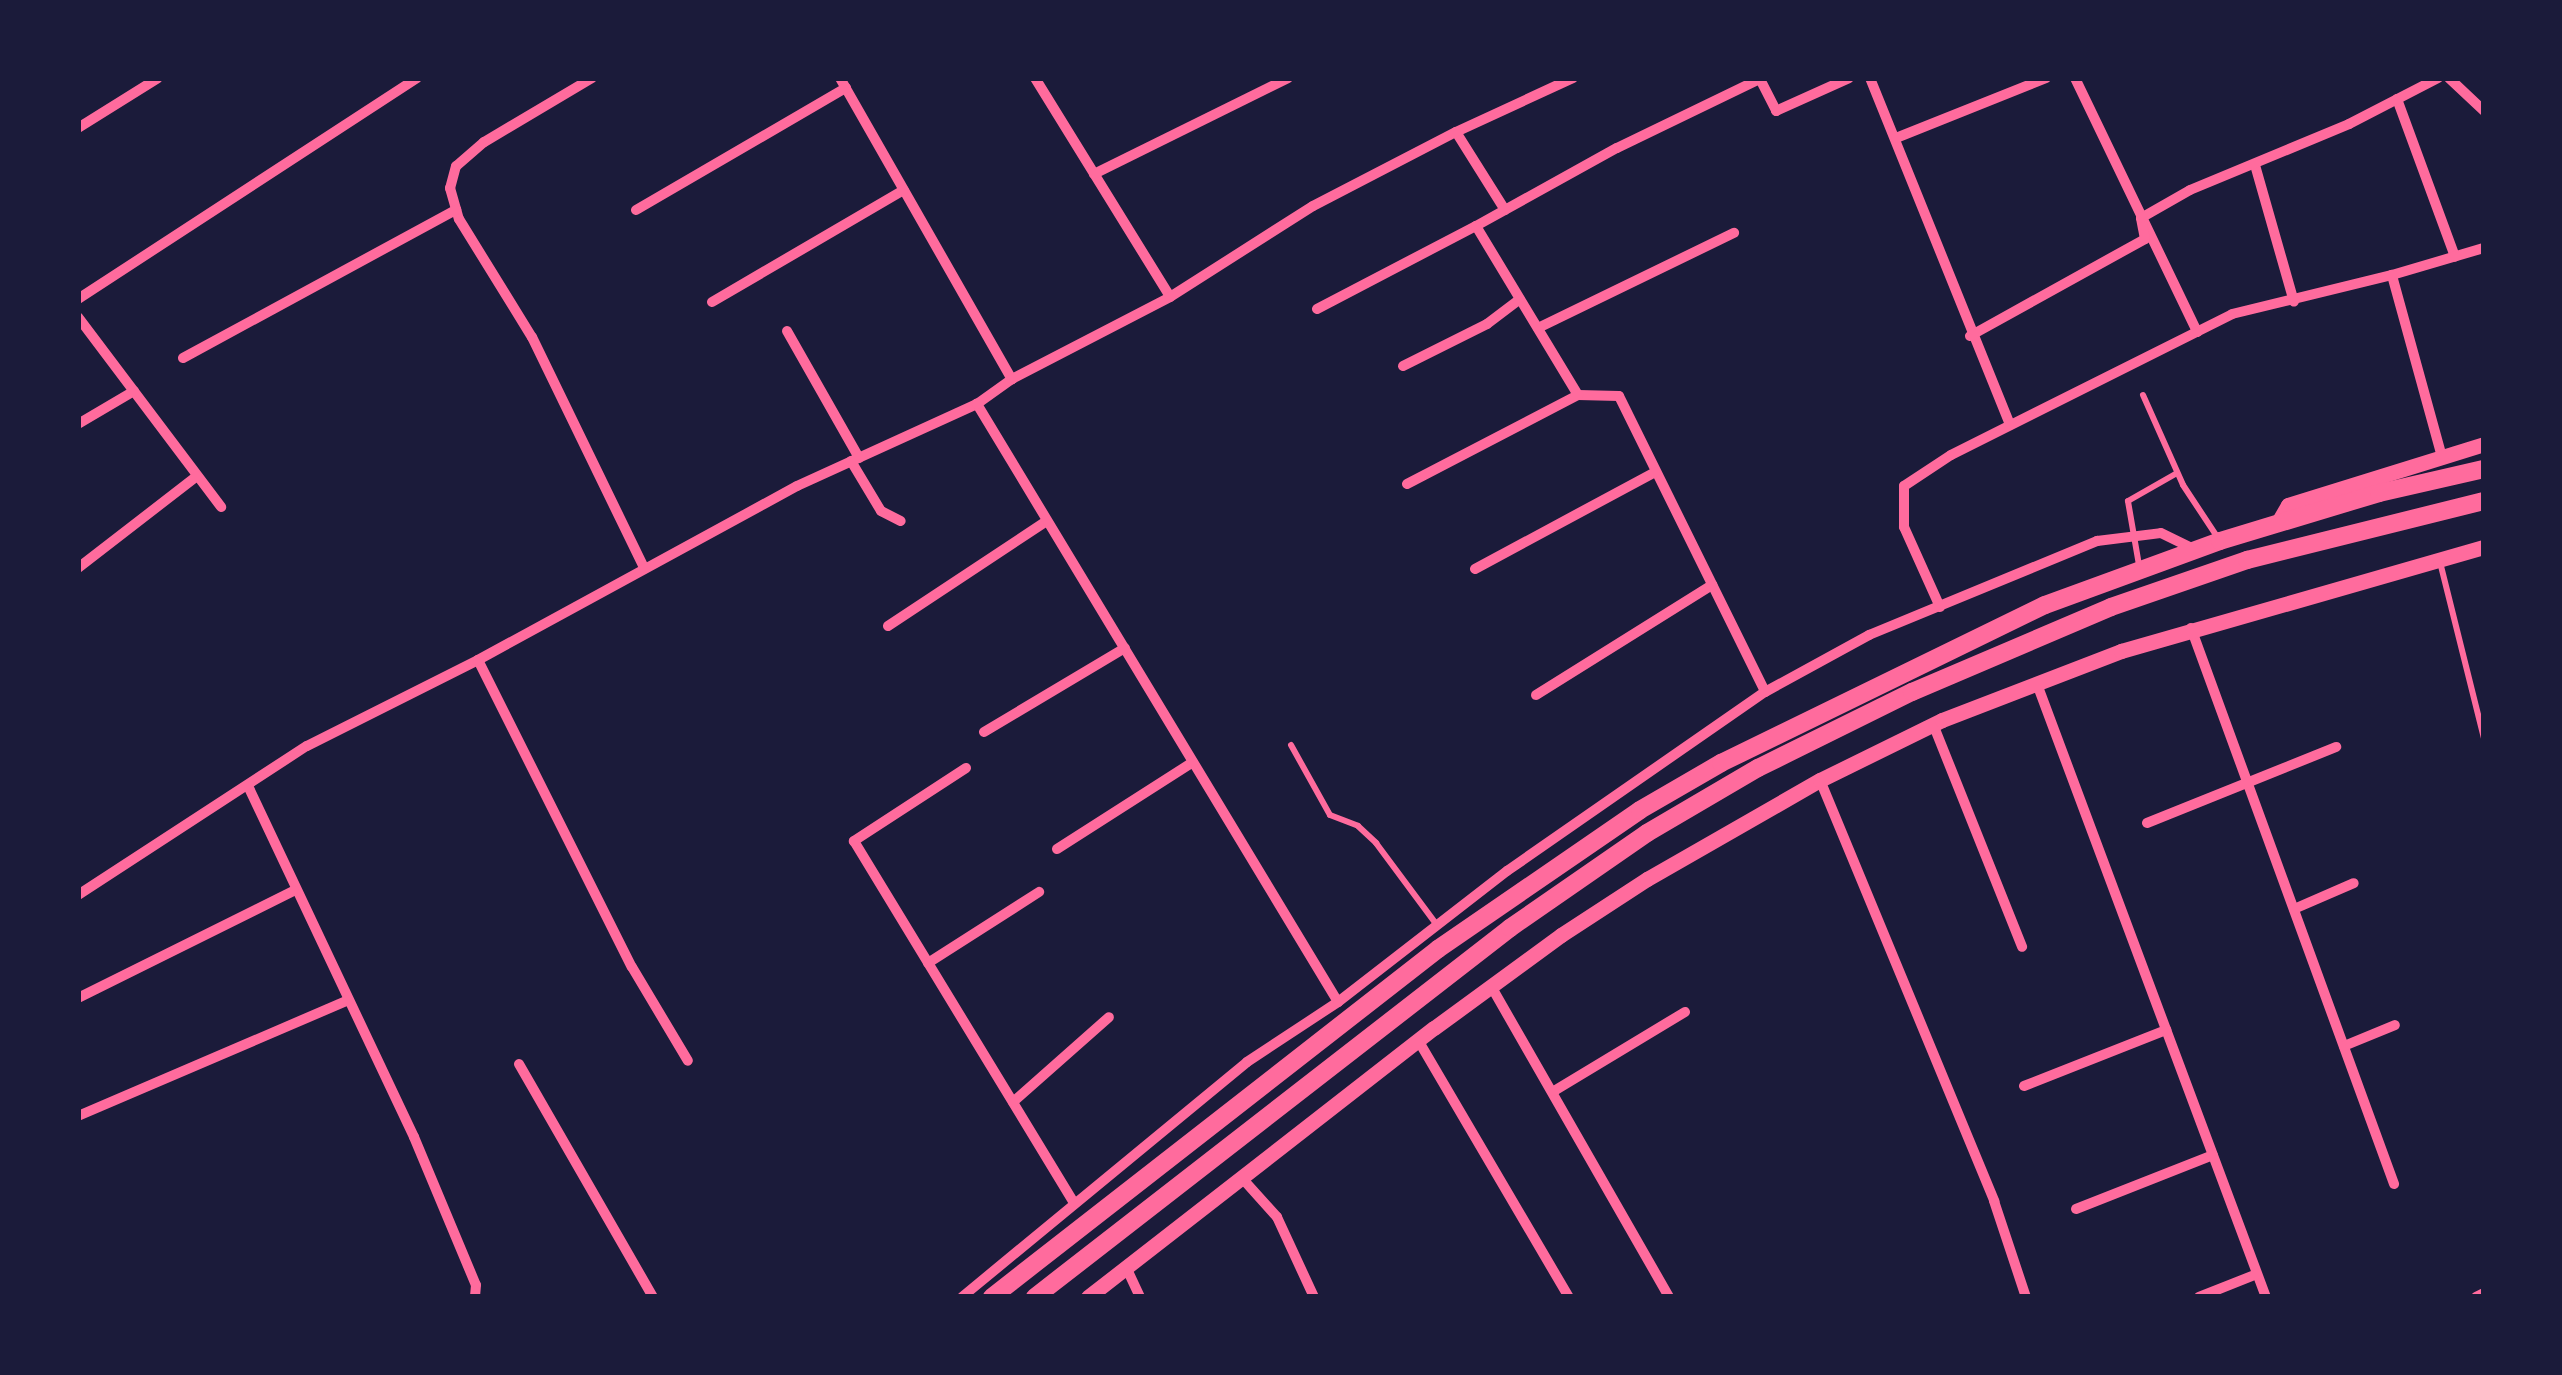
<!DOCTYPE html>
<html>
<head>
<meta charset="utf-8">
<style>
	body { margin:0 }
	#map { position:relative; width:2562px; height:1375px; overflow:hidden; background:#1b1b3a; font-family:Montserrat,sans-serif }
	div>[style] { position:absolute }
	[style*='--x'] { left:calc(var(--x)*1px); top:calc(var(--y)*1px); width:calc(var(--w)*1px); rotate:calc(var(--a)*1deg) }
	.service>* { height:6px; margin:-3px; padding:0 3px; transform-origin:3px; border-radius:3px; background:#ff6b9d }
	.minor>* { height:10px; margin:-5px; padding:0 5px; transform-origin:5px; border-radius:5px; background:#ff6b9d }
	.secondary>* { height:15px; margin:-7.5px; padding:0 7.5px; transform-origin:7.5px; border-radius:7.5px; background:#ff6b9d }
	.trunk>* { height:18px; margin:-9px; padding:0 9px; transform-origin:9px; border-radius:9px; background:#ff6b9d }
	span { translate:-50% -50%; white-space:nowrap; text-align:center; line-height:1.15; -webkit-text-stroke:9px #1b1b3a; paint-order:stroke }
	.frame { position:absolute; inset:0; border:81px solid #1b1b3a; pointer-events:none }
</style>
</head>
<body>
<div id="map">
	<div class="service">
		<div style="--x:2143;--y:395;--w:98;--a:66"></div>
		<div style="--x:2183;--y:485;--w:64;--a:56.6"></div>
		<div style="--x:2440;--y:562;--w:182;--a:76"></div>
		<div style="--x:2139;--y:565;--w:65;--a:-99.8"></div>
		<div style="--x:2128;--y:501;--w:56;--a:-29.7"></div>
		<div style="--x:1291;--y:745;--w:80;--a:60.9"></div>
		<div style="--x:1330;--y:815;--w:30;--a:21"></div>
		<div style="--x:1358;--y:826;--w:25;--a:43"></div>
		<div style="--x:1376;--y:843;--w:102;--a:53.4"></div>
	</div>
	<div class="minor">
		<div style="--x:592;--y:78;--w:126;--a:149.3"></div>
		<div style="--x:484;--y:142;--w:37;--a:139"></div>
		<div style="--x:456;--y:166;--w:23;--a:105"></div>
		<div style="--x:450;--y:188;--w:32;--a:74"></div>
		<div style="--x:459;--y:219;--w:139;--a:58.3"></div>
		<div style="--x:532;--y:337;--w:257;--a:64.1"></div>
		<div style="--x:840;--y:78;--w:347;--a:60.3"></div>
		<div style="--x:1035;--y:78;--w:257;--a:58.3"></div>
		<div style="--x:1870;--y:78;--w:374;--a:68"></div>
		<div style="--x:2075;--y:78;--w:282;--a:64.3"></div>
		<div style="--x:2449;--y:78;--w:48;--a:43.3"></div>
		<div style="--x:2397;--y:99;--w:168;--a:69.8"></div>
		<div style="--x:78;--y:128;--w:94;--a:-32"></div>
		<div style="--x:1896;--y:138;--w:162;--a:-21.8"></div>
		<div style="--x:2255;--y:165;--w:142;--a:74.1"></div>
		<div style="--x:1094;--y:174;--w:216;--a:-26.3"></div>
		<div style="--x:636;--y:210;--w:243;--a:-30.2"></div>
		<div style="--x:1505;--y:210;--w:92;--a:-122.1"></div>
		<div style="--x:1456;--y:132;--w:129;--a:-24.8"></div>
		<div style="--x:1476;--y:226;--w:161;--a:-29"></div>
		<div style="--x:1617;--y:148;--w:159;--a:-25.8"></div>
		<div style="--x:1760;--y:79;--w:36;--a:63"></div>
		<div style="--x:1776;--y:111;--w:80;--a:-24.3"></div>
		<div style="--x:78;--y:299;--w:405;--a:-33.1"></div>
		<div style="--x:712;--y:302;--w:222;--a:-30.3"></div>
		<div style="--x:1317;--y:309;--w:179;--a:-27.6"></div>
		<div style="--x:1476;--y:226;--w:197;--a:58.9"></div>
		<div style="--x:1578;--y:395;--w:41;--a:1.4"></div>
		<div style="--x:1619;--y:396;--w:330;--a:63.7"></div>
		<div style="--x:78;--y:317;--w:238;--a:53"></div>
		<div style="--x:1538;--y:328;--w:218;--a:-25.9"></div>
		<div style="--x:787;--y:331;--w:146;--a:60.4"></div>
		<div style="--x:1970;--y:336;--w:200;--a:-29"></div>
		<div style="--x:2145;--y:239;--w:21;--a:-101"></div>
		<div style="--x:2141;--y:218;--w:56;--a:-29.7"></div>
		<div style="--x:2190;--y:190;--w:172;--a:-22.5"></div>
		<div style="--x:2349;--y:124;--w:100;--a:-27.3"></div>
		<div style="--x:183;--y:358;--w:311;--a:-28.5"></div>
		<div style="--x:1403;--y:366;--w:94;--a:-26.6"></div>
		<div style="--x:1487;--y:324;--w:41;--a:-37.1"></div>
		<div style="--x:78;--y:424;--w:65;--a:-30.5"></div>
		<div style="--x:2442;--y:457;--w:189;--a:-105.4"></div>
		<div style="--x:2392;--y:275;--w:96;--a:-16.4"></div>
		<div style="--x:851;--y:461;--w:58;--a:59"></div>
		<div style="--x:881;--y:511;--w:22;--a:27"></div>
		<div style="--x:1407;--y:484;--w:193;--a:-27.5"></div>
		<div style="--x:78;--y:568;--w:150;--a:-37.7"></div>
		<div style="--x:1475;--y:569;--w:204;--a:-28.3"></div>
		<div style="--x:1940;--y:607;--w:88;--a:-114.2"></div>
		<div style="--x:1904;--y:527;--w:41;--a:-90"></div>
		<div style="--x:1904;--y:486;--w:56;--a:-33.4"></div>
		<div style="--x:1951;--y:455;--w:314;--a:-26.6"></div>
		<div style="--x:2232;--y:314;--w:165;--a:-13.7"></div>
		<div style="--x:888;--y:626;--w:188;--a:-33.5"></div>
		<div style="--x:2191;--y:628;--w:592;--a:69.94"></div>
		<div style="--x:478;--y:660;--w:343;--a:63.4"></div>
		<div style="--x:632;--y:967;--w:109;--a:59.2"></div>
		<div style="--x:2037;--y:684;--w:654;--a:69.52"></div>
		<div style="--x:1536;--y:695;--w:208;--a:-32"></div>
		<div style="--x:1933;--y:724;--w:240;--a:68.2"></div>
		<div style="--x:984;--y:732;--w:164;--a:-30.8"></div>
		<div style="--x:966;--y:768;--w:134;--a:146.9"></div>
		<div style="--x:854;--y:841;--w:424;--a:58.7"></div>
		<div style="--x:1820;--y:780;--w:456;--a:67.5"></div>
		<div style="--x:1994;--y:1201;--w:101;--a:71.6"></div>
		<div style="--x:249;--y:788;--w:386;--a:64.7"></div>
		<div style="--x:414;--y:1137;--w:160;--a:67.3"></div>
		<div style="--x:476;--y:1285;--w:12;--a:95"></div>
		<div style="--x:2147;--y:823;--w:204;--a:-21.9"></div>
		<div style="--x:1057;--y:849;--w:161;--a:-32.6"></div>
		<div style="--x:78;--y:895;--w:273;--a:-33.1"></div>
		<div style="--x:307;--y:746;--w:191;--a:-26.7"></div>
		<div style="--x:478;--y:660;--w:363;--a:-28.6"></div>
		<div style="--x:797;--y:486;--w:198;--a:-24.5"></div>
		<div style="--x:2294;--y:909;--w:65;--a:-23.4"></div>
		<div style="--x:928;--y:963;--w:132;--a:-32.6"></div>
		<div style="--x:1491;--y:986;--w:358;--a:60.2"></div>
		<div style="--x:78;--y:998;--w:241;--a:-26.4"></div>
		<div style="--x:1338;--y:1002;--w:699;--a:-121.12"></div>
		<div style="--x:977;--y:404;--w:43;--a:-35.5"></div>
		<div style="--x:1012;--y:379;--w:178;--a:-27.4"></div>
		<div style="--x:1170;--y:297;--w:169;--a:-32.5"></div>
		<div style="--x:1313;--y:206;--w:161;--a:-27.4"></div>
		<div style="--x:1418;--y:1040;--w:298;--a:59.6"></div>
		<div style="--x:2344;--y:1046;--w:55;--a:-22.4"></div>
		<div style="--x:519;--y:1064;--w:269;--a:60.1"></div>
		<div style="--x:2024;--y:1086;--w:153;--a:-21.5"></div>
		<div style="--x:1554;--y:1091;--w:153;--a:-31.1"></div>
		<div style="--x:1013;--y:1102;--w:128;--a:-41.5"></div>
		<div style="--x:78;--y:1116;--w:294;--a:-23.2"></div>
		<div style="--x:1241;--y:1177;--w:54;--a:48"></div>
		<div style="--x:1277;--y:1217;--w:88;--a:65.2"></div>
		<div style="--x:2076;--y:1209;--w:147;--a:-21.5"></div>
		<div style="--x:1126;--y:1267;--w:33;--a:65"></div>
		<div style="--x:962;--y:1297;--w:369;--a:-39.5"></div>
		<div style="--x:1247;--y:1062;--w:109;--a:-33.4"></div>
		<div style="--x:1338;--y:1002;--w:214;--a:-37.8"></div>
		<div style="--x:1507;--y:871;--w:314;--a:-34.8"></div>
		<div style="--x:1765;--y:692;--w:119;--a:-28.7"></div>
		<div style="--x:1869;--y:635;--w:247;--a:-22.4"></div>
		<div style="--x:2097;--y:541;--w:64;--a:-7.1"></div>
		<div style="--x:2161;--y:533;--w:37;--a:26"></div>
		<div style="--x:2199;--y:1297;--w:62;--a:-21.6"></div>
		<div style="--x:2476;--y:1297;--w:9;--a:-27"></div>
	</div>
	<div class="secondary">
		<div style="--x:2277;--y:524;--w:22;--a:-60"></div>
		<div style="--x:2288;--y:505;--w:205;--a:-17.3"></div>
		<div style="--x:1088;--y:1297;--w:438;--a:-37.9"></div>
		<div style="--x:1434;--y:1028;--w:157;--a:-36.2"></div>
		<div style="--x:1561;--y:935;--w:103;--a:-33.1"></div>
		<div style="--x:1647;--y:879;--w:199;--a:-29.8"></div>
		<div style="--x:1820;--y:780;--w:136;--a:-26.2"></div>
		<div style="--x:1942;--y:720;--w:192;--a:-21.1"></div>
		<div style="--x:2121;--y:651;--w:378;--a:-16"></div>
	</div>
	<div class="trunk">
		<div style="--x:992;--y:1297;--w:566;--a:-37.96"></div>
		<div style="--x:1438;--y:949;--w:245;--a:-34.5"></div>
		<div style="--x:1640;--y:810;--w:94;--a:-30.1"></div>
		<div style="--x:1721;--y:763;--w:360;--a:-26"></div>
		<div style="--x:2045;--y:605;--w:186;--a:-20.1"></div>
		<div style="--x:2220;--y:541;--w:166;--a:-16.8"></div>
		<div style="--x:2379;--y:493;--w:108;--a:-12.9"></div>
		<div style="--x:1035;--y:1297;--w:601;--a:-37.84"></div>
		<div style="--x:1510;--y:928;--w:167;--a:-34.7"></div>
		<div style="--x:1647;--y:833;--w:129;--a:-30.4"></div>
		<div style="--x:1758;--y:768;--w:172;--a:-26.3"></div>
		<div style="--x:1912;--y:692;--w:216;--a:-23.1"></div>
		<div style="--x:2111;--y:607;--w:144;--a:-19.1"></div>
		<div style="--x:2247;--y:560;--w:244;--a:-14"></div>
	</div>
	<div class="frame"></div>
</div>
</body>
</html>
